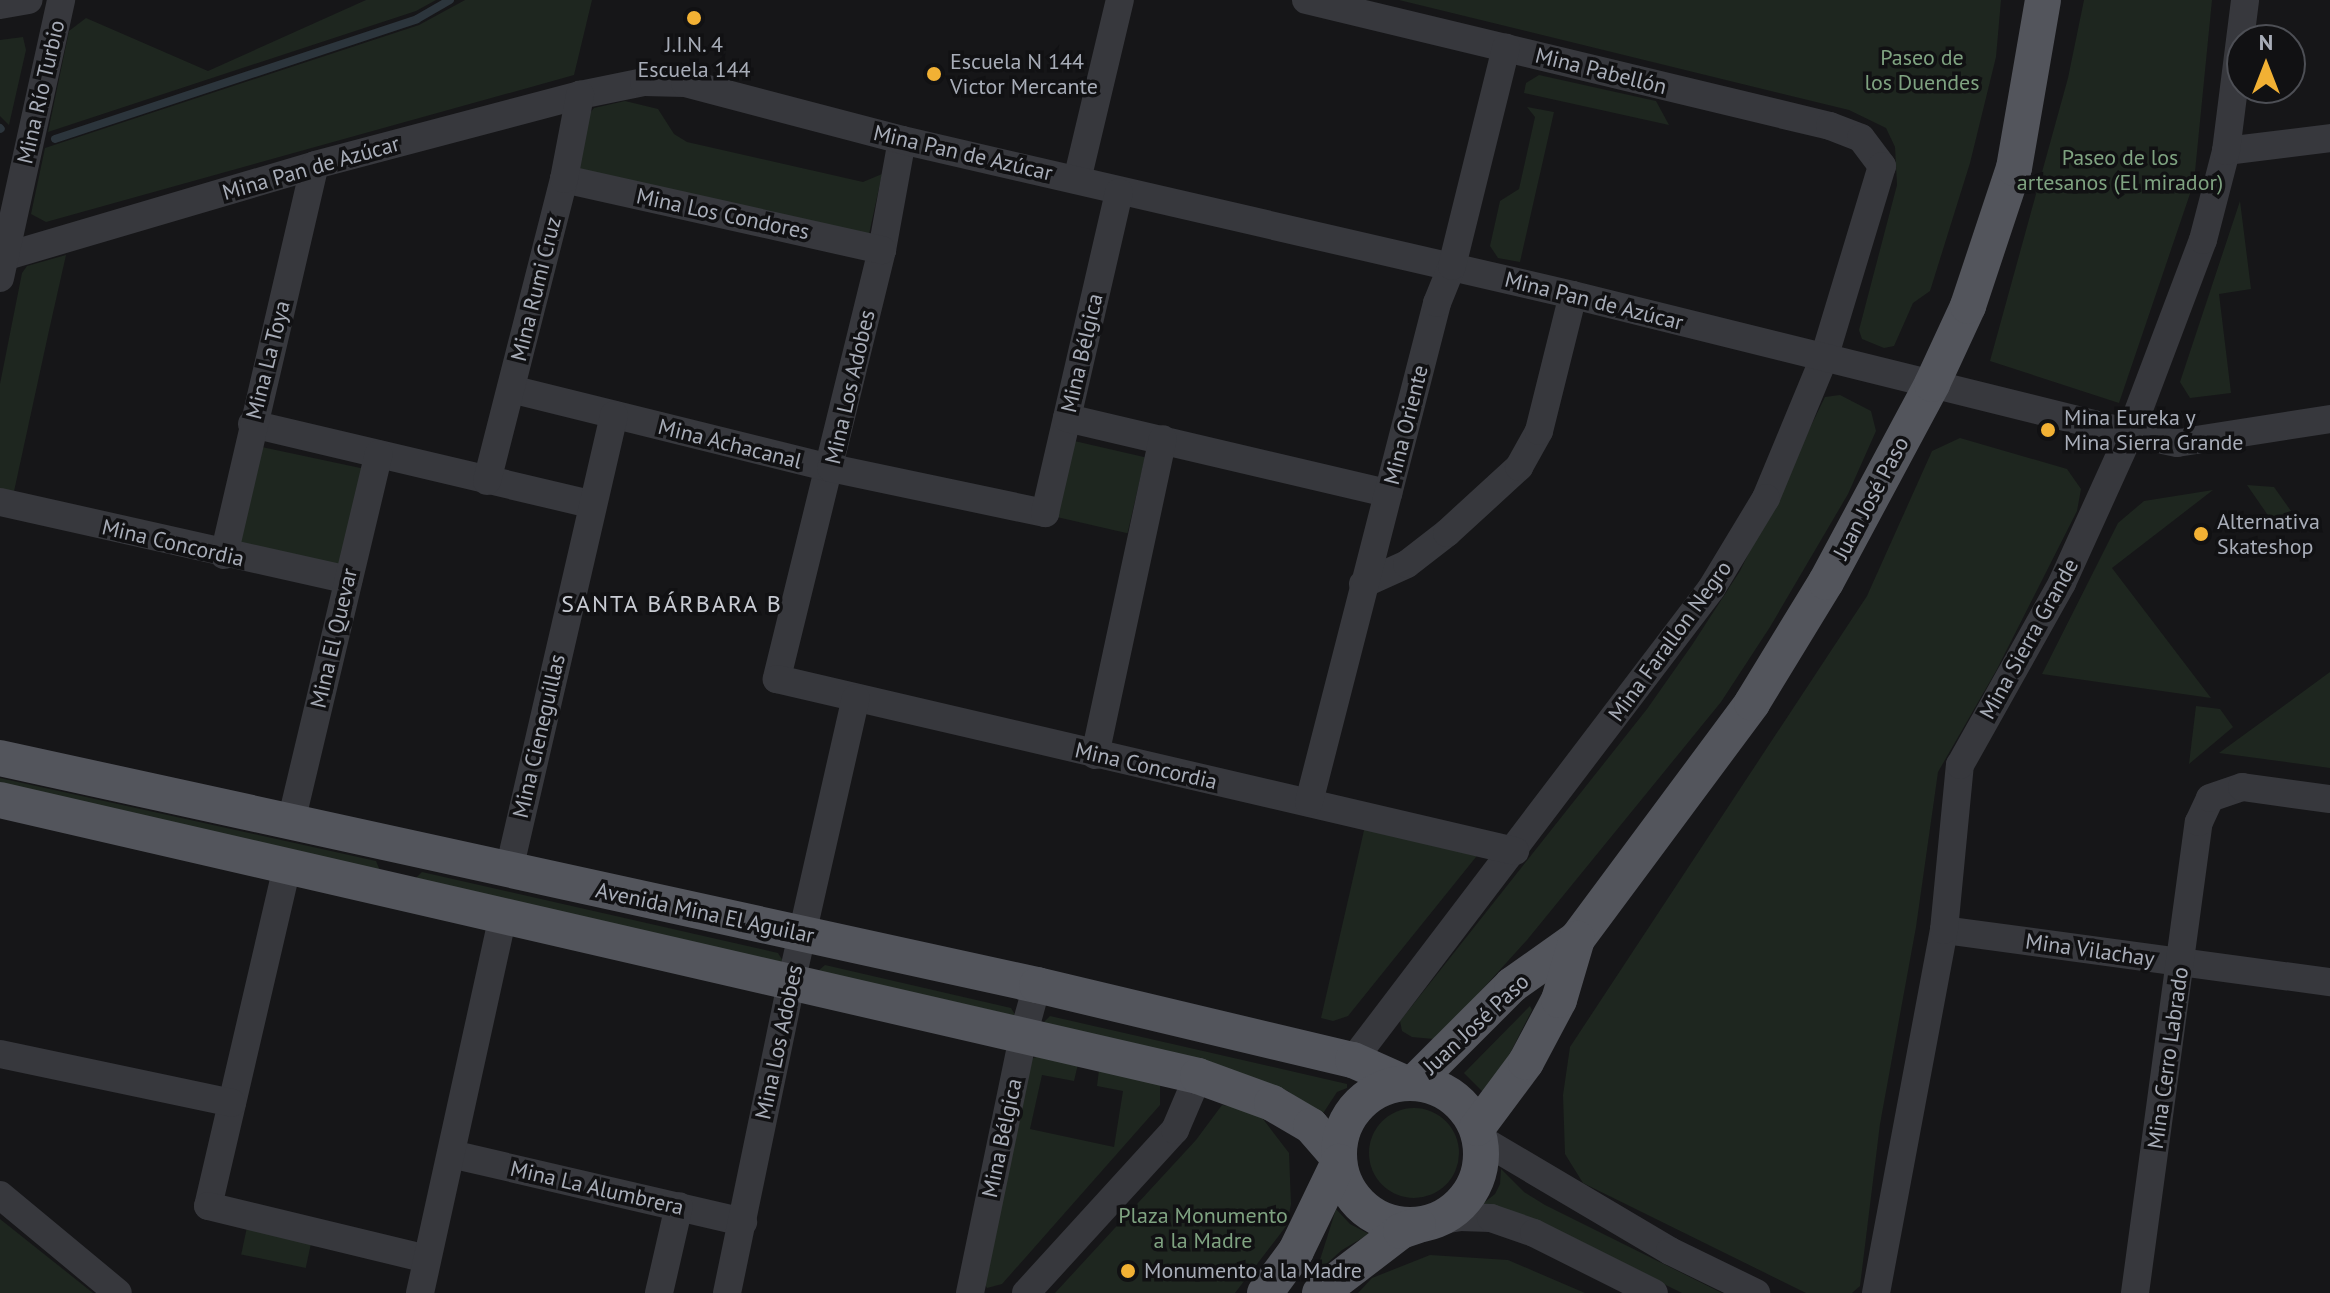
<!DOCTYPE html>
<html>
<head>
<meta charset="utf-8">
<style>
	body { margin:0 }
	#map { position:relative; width:2330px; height:1293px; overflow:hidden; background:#161618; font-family:"PT Sans",sans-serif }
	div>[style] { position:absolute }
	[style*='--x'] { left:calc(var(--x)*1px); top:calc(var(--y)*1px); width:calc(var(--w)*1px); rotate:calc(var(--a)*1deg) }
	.green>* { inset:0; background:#1e261f; transform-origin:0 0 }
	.round { border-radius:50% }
	.stream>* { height:8px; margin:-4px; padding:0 4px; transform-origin:4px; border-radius:4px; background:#2c353c }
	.minor>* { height:28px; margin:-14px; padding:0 14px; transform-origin:14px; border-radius:14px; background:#37383d }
	.major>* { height:36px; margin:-18px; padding:0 18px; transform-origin:18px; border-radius:18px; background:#53555c }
	.major>.ring { margin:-18px; padding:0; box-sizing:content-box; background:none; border:36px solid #53555c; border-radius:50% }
	.dots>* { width:22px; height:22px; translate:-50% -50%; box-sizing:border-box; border:4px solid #111113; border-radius:50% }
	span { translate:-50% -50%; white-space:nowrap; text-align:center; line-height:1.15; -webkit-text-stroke:7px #111113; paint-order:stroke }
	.poi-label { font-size:22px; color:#a8adb8 }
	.left { translate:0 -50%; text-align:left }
	.park-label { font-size:22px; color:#7fa381 }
	.street-label { font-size:22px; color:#a8adb8 }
	.neighbourhood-label { font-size:24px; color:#c9ccd4; letter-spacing:2px }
	.north { position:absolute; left:2226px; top:24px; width:80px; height:80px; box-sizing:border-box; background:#111113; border:2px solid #4d4f55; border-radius:50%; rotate:0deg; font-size:22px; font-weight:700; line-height:32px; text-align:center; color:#a8adb8 }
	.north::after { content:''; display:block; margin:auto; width:28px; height:36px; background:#f2b134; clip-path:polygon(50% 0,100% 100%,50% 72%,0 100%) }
</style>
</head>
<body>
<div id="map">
	<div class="green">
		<div style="clip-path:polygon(366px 0,436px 0,416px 11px,48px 132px,69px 31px,86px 18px,208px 71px)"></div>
		<div style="clip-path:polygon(465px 0,592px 0,574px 75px,46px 222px,31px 214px,45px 148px,419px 25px)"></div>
		<div style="clip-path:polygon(1399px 0,2001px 0,1996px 57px,1970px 163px,1930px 291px,1913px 303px,1894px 346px,1884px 348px,1862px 339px,1859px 330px,1897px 185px,1895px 147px,1886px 128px,1849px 110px)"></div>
		<div style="clip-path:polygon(2084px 0,2212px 0,2194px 182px,2119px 403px,1990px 361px,2068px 78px)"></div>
		<div style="clip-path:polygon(23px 37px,26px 50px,9px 125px,0 116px,0 40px)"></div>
		<div style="clip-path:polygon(1539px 75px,1656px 101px,1669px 125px,1524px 93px,1526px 83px)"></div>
		<div style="clip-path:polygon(625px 101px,658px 109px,674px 134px,687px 142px,863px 182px,882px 174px,868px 239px,575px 173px,589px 114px,594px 108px)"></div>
		<div style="clip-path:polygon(1527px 107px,1554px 112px,1520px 262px,1498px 258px,1490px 246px,1500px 201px,1519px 189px,1535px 117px)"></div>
		<div style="clip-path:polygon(2240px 201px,2251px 289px,2219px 294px,2231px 393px,2190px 398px,2180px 382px)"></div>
		<div style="clip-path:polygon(66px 255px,48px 335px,13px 496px,0 493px,0 384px,22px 273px,27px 266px)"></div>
		<div style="clip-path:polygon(1840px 395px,1871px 411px,1876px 431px,1848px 494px,1770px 627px,1721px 702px,1527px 940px,1451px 1024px,1434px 1039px,1412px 1037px,1402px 1031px,1400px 1021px,1647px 709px,1692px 645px,1740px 571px,1825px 397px)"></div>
		<div style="clip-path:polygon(1960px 438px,2067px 469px,2081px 489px,2077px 511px,1996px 671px,1938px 772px,1916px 927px,1880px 1124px,1860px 1286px,1852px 1293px,1806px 1293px,1583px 1183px,1565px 1154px,1563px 1095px,1570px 1047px,1867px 596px,1932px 451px)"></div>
		<div style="left:1070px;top:440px;width:77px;height:78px;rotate:13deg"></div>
		<div style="left:257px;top:446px;width:107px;height:106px;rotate:12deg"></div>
		<div style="clip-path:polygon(2247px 485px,2274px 487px,2291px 511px,2274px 524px)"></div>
		<div style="clip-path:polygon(2213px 490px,2112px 568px,2211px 698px,2042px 674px,2118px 523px,2144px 501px)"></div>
		<div style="clip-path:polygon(2330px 672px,2330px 768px,2219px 753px,2263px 721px)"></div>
		<div style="clip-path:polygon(2196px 706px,2220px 709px,2233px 727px,2189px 764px)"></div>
		<div style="clip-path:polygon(0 778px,376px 861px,381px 873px,0 795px)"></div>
		<div style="clip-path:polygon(1365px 826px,1480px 852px,1348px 1016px,1333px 1021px,1321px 1018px)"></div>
		<div style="clip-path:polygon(422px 872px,778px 953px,783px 961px,782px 965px,416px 878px)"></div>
		<div style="clip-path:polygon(825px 965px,1011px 1008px,1016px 1016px,818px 971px)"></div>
		<div style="clip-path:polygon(1530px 1006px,1532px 1010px,1488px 1097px,1464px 1073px)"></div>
		<div style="clip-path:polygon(1050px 1016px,1347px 1084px,1347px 1088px,1337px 1092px,1320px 1118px,1288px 1091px,1046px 1030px,1044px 1022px)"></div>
		<div style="clip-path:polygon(1041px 1055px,1078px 1064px,1074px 1081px,1042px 1075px,1030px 1129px,1114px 1147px,1123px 1091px,1097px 1086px,1099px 1070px,1160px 1082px,1160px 1105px,1002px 1284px,987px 1288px,983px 1282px,1031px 1059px)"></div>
		<div style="clip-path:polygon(1222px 1105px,1246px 1109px,1263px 1119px,1289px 1153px,1291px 1204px,1287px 1225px,1235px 1293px,1055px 1293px,1196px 1140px)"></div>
		<div class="round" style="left:1369px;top:1108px;width:90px;height:90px"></div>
		<div style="clip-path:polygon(1501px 1169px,1524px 1192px,1545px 1205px,1722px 1293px,1682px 1293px,1536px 1221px,1481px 1205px,1495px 1194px,1500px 1184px)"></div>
		<div style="clip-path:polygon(1336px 1209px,1350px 1224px,1369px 1234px,1342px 1250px,1324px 1266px,1319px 1263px)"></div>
		<div style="clip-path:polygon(0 1219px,93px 1293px,0 1293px)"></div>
		<div style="left:247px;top:1227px;width:66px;height:28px;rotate:12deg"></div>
		<div style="clip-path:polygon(1430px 1255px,1508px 1260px,1585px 1293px,1358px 1293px,1372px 1278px)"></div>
	</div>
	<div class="stream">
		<div style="--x:0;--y:128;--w:1;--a:45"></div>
		<div style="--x:55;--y:139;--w:381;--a:-18.3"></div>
		<div style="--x:417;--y:19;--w:38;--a:-30"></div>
	</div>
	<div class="minor">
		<div style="--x:1306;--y:0;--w:539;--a:13.52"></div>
		<div style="--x:1830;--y:126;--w:33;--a:21"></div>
		<div style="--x:1861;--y:138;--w:35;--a:53"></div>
		<div style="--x:1882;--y:166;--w:201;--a:106.8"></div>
		<div style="--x:1824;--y:358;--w:152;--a:112.5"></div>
		<div style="--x:1766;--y:498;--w:106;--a:121.1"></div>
		<div style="--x:1711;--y:589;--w:592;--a:127.24"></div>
		<div style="--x:0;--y:5;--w:29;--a:-10"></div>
		<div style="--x:902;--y:140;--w:112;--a:100.3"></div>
		<div style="--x:882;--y:250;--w:442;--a:103.8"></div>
		<div style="--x:777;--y:679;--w:758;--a:13.12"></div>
		<div style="--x:2226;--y:151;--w:105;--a:-7.1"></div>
		<div style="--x:564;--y:179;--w:326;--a:12.6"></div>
		<div style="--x:1077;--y:180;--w:185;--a:-76.6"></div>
		<div style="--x:0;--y:258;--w:328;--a:-16.4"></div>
		<div style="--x:315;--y:165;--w:274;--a:-14.8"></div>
		<div style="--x:580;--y:95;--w:65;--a:-11.5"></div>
		<div style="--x:644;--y:82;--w:41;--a:1.4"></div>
		<div style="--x:685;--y:83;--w:224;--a:14.7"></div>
		<div style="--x:902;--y:140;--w:689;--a:13.01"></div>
		<div style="--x:1573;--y:295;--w:574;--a:13.92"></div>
		<div style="--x:2130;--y:433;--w:48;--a:12"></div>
		<div style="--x:2177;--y:443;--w:155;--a:-8.9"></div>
		<div style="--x:0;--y:278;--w:285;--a:-77.6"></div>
		<div style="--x:511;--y:389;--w:330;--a:13.9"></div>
		<div style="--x:831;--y:468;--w:219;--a:11.9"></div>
		<div style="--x:1045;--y:513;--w:329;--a:-77"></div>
		<div style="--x:1067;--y:418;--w:330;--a:13.2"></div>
		<div style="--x:252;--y:424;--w:348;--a:13.3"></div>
		<div style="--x:487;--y:481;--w:312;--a:-75.7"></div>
		<div style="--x:564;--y:179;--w:86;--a:-79.2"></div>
		<div style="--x:0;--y:502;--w:357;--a:12.6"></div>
		<div style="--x:224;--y:555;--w:400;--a:-76.9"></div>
		<div style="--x:1363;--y:584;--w:48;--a:-24.4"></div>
		<div style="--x:1407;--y:564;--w:51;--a:-37.8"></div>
		<div style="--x:1447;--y:533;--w:98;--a:-42.5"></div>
		<div style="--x:1519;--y:467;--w:41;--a:-60.9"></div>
		<div style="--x:1539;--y:431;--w:140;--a:-76"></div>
		<div style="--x:1095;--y:755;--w:323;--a:-77.9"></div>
		<div style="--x:1309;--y:802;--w:515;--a:-75.61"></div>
		<div style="--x:1437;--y:303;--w:40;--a:-68"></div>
		<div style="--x:1452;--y:266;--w:225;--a:-76.1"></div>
		<div style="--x:291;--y:822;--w:378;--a:-76.6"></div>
		<div style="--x:287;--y:867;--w:348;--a:103.1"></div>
		<div style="--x:208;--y:1206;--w:225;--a:13.6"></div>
		<div style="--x:509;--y:870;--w:467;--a:-77"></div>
		<div style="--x:1944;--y:930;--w:389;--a:7.7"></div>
		<div style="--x:0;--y:1054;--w:237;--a:11.9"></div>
		<div style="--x:1479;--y:1138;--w:222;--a:30.6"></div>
		<div style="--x:1670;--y:1251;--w:96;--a:26"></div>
		<div style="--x:451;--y:1154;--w:300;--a:13.1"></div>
		<div style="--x:0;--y:1195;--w:153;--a:39.7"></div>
		<div style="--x:1429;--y:1222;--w:31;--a:-9"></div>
		<div style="--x:1460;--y:1217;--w:31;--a:2"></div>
		<div style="--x:1491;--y:1218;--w:46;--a:19.2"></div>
		<div style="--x:1534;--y:1233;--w:134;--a:26.6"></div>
		<div style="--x:420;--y:1293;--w:385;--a:-77.6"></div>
		<div style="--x:659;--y:1293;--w:89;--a:-77.1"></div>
		<div style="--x:727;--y:1293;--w:317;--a:-78.3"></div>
		<div style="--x:791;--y:983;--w:292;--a:-77.2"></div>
		<div style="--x:970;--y:1293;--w:262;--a:-78.3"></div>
		<div style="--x:1023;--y:1036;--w:53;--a:-74.6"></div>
		<div style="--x:1026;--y:1293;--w:221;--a:-47.6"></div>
		<div style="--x:1175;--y:1130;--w:59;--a:-66.9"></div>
		<div style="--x:1876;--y:1293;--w:369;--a:-79.4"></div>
		<div style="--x:1944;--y:930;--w:166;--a:-84.5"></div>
		<div style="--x:1960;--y:765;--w:209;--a:-60.7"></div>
		<div style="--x:2062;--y:583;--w:165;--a:-65.6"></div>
		<div style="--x:2130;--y:433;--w:206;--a:-69.3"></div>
		<div style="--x:2203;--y:240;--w:92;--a:-75.5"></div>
		<div style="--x:2226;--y:151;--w:152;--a:-82.8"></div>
		<div style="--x:2135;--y:1293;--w:475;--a:-82.3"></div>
		<div style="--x:2199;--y:822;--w:26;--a:-65"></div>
		<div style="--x:2210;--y:798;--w:34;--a:-19"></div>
		<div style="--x:2242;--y:787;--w:89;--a:7.8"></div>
	</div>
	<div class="major">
		<div style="--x:0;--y:758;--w:1062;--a:12.35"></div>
		<div style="--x:1037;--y:985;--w:325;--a:13.4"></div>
		<div style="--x:1353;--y:1060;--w:57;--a:23.9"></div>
		<div style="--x:0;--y:800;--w:1229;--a:12.97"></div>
		<div style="--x:1198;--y:1076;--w:79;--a:20"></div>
		<div style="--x:1272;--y:1103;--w:45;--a:30.5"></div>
		<div style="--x:1311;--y:1126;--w:41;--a:48.9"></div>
		<div style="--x:1415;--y:1082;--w:137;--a:-45"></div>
		<div style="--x:1512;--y:985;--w:80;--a:-35.3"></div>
		<div style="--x:1577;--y:939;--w:294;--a:-53.4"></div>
		<div style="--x:1752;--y:703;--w:142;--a:-58.6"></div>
		<div style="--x:1826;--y:582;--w:225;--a:-61.8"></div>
		<div style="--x:1932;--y:384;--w:86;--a:-65.2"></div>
		<div style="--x:1968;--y:306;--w:145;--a:-71.6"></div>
		<div style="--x:2014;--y:168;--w:170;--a:-80.2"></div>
		<div class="ring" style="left:1339px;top:1083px;width:106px;height:106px"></div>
		<div style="--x:1477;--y:1128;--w:82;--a:-53.4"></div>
		<div style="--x:1526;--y:1062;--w:70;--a:-62"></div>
		<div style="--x:1559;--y:1000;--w:64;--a:-73.6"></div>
		<div style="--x:1265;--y:1293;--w:52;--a:-53.6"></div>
		<div style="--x:1296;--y:1251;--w:99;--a:-64.2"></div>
		<div style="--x:1320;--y:1293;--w:102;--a:-37.4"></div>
		<div style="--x:1401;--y:1231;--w:18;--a:-19"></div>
	</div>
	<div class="dots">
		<div style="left:694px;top:18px;background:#f2b134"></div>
		<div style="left:934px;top:74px;background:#f2b134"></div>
		<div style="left:2048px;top:430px;background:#f2b134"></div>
		<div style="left:2201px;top:534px;background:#f2b134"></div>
		<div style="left:1128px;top:1271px;background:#f2b134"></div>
	</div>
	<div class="poi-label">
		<span style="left:694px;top:57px">J.I.N. 4<br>Escuela 144</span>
		<span class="left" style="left:950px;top:74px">Escuela N 144<br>Victor Mercante</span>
		<span class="left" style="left:2064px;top:430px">Mina Eureka y<br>Mina Sierra Grande</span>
		<span class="left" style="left:2217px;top:534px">Alternativa<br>Skateshop</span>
		<span class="left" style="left:1144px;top:1271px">Monumento a la Madre</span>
	</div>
	<div class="park-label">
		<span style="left:1922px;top:70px">Paseo de<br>los Duendes</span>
		<span style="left:2120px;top:170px">Paseo de los<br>artesanos (El mirador)</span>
		<span style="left:1203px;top:1228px">Plaza Monumento<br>a la Madre</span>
	</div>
	<div class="street-label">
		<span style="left:1601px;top:71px;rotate:14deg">Mina Pabellón</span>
		<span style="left:41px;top:92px;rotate:-77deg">Mina Río Turbio</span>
		<span style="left:963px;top:153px;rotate:13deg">Mina Pan de Azúcar</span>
		<span style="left:311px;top:168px;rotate:-16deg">Mina Pan de Azúcar</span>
		<span style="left:723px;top:214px;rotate:12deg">Mina Los Condores</span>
		<span style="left:536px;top:289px;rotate:-76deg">Mina Rumi Cruz</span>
		<span style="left:1594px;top:301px;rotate:14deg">Mina Pan de Azúcar</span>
		<span style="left:1082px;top:353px;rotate:-77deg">Mina Bélgica</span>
		<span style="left:268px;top:360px;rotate:-76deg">Mina La Toya</span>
		<span style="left:850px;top:387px;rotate:-77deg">Mina Los Adobes</span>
		<span style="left:1406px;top:425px;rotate:-76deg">Mina Oriente</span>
		<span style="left:730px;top:444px;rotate:14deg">Mina Achacanal</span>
		<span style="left:1871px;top:498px;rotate:-62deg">Juan José Paso</span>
		<span style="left:173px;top:543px;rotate:13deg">Mina Concordia</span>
		<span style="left:334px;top:638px;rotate:-77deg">Mina El Quevar</span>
		<span style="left:2029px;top:639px;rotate:-61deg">Mina Sierra Grande</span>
		<span style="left:1670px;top:641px;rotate:-54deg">Mina Farallon Negro</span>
		<span style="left:539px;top:736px;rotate:-77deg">Mina Cieneguillas</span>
		<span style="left:1146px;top:766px;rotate:13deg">Mina Concordia</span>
		<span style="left:705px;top:913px;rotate:12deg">Avenida Mina El Aguilar</span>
		<span style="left:2090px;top:950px;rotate:8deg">Mina Vilachay</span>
		<span style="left:1476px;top:1024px;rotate:-43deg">Juan José Paso</span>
		<span style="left:779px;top:1042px;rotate:-78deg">Mina Los Adobes</span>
		<span style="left:2168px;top:1058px;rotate:-82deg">Mina Cerro Labrado</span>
		<span style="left:1002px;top:1138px;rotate:-78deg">Mina Bélgica</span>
		<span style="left:597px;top:1188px;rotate:13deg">Mina La Alumbrera</span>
	</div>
	<div class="neighbourhood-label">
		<span style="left:672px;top:604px">SANTA BÁRBARA B</span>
	</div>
	<div class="north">N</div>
</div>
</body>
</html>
